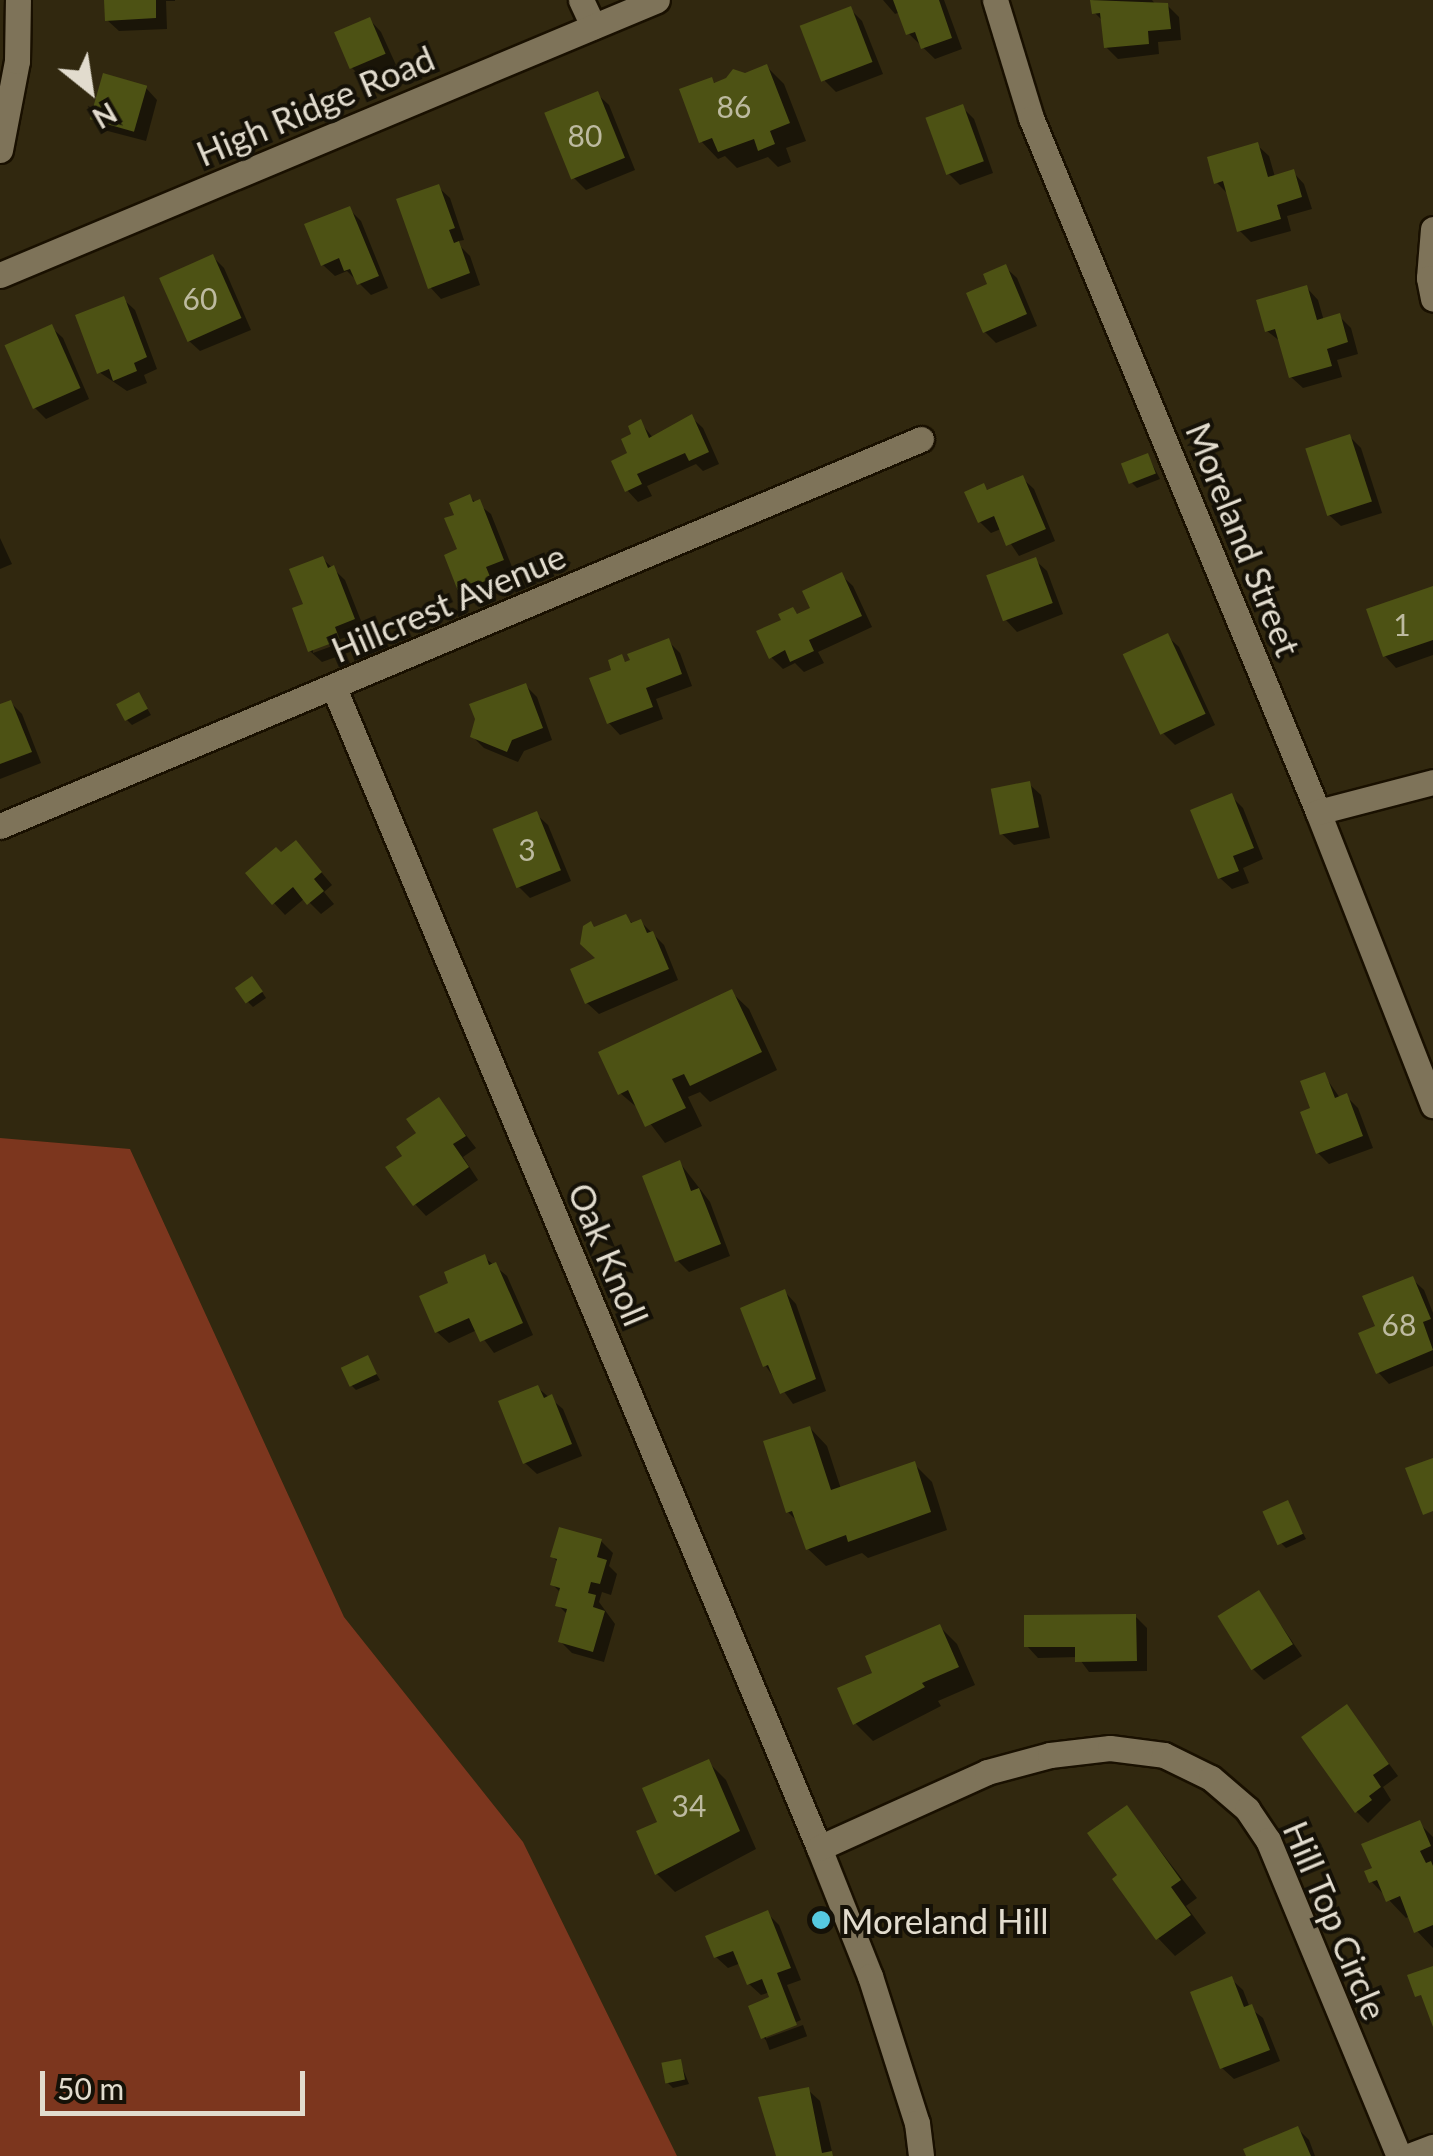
<!DOCTYPE html>
<html>
<head>
<meta charset="utf-8">
<style>
	body { margin:0 }
	#map { position:relative; width:1433px; height:2156px; overflow:hidden; background:#31280f; font-family:Lato,sans-serif }
	div>[style] { position:absolute }
	[style*='--x'] { left:calc(var(--x)*1px); top:calc(var(--y)*1px); width:calc(var(--w)*1px); rotate:calc(var(--a)*1deg) }
	.forest>* { inset:0; background:#7c361e }
	.shadow>* { inset:0; background:#0007; transform-origin:0 0 }
	.building>* { inset:0; background:#4d5214; transform-origin:0 0 }
	.roads { filter:drop-shadow(2px 0 #191000) drop-shadow(-2px 0 #191000) drop-shadow(0 2px #191000) drop-shadow(0 -2px #191000) }
	.minor>* { height:25px; margin:-12.5px; padding:0 12.5px; transform-origin:12.5px; border-radius:12.5px; background:#7e7359 }
	.dots>* { width:28px; height:28px; translate:-50% -50%; box-sizing:border-box; border:5px solid #151107; border-radius:50% }
	span { translate:-50% -50%; white-space:nowrap; text-align:center; line-height:1.15; -webkit-text-stroke:8px #151107; paint-order:stroke }
	.number-label { font-size:30px; color:#bdbaa0 }
	.number-label span { -webkit-text-stroke-width:0 }
	.street-label { font-size:35px; color:#e2dcce }
	.poi-label { font-size:35px; color:#e2dcce }
	.left { translate:0 -50%; text-align:left }
	.north { position:absolute; left:40px; top:40px; width:100px; height:100px; -webkit-text-stroke:8px #151107; paint-order:stroke; rotate:150deg; font-size:28px; font-weight:700; line-height:40px; text-align:center; color:#e2dcce }
	.north::after { content:''; display:block; margin:auto; width:35px; height:45px; background:#e2dcce; clip-path:polygon(50% 0,100% 100%,50% 72%,0 100%) }
	.scale { position:absolute; left:40px; top:2071px; width:265px; height:45px; box-sizing:border-box; border:5px solid #e2dcce; border-top:0; padding-left:12px; font-size:30px; line-height:35px; white-space:nowrap; color:#e2dcce; -webkit-text-stroke:8px #151107; paint-order:stroke }
</style>
</head>
<body>
<div id="map">
	<div class="forest">
		<div style="clip-path:polygon(0 1138px,130px 1149px,344px 1617px,523px 1842px,677px 2156px,0 2156px)"></div>
	</div>
	<div class="shadow">
		<div style="clip-path:polygon(106px 0,175px 0,175px 1px,166px 1px,167px 29px,119px 31px,107px 20px)"></div>
		<div style="clip-path:polygon(883px 0,944px 0,962px 49px,935px 59px,908px 33px,900px 12px,895px 14px)"></div>
		<div style="clip-path:polygon(1093px 0,1152px 0,1157px 6px,1167px 5px,1179px 17px,1181px 40px,1158px 42px,1159px 54px,1118px 59px,1106px 47px,1104px 22px,1094px 12px)"></div>
		<div style="clip-path:polygon(850px 9px,862px 21px,883px 74px,836px 92px,825px 81px)"></div>
		<div style="clip-path:polygon(370px 20px,381px 32px,396px 65px,364px 80px,352px 68px)"></div>
		<div style="clip-path:polygon(767px 67px,784px 84px,806px 141px,786px 148px,791px 162px,778px 167px,768px 157px,737px 168px,725px 156px,718px 159px,701px 141px,711px 80px,716px 84px)"></div>
		<div style="clip-path:polygon(146px 88px,157px 100px,146px 141px,104px 130px,93px 118px)"></div>
		<div style="clip-path:polygon(597px 94px,609px 105px,635px 170px,586px 190px,574px 178px)"></div>
		<div style="clip-path:polygon(962px 107px,974px 119px,993px 173px,960px 185px,948px 173px)"></div>
		<div style="clip-path:polygon(1257px 145px,1269px 156px,1275px 177px,1293px 172px,1304px 184px,1312px 209px,1287px 216px,1291px 231px,1251px 242px,1239px 230px,1229px 195px,1217px 183px)"></div>
		<div style="clip-path:polygon(438px 187px,450px 198px,464px 240px,459px 241px,461px 247px,470px 256px,480px 285px,441px 299px,430px 287px)"></div>
		<div style="clip-path:polygon(349px 209px,361px 221px,388px 288px,371px 295px,347px 271px,335px 276px,323px 265px)"></div>
		<div style="clip-path:polygon(213px 257px,224px 268px,251px 330px,200px 351px,188px 340px)"></div>
		<div style="clip-path:polygon(1005px 267px,1017px 278px,1037px 326px,996px 343px,985px 332px,990px 285px)"></div>
		<div style="clip-path:polygon(1307px 288px,1318px 300px,1324px 321px,1339px 316px,1351px 328px,1358px 354px,1337px 360px,1342px 377px,1303px 388px,1291px 377px,1281px 342px,1267px 331px)"></div>
		<div style="clip-path:polygon(123px 299px,135px 310px,157px 369px,144px 375px,147px 383px,127px 391px,99px 372px)"></div>
		<div style="clip-path:polygon(51px 327px,63px 338px,89px 399px,46px 419px,34px 407px)"></div>
		<div style="clip-path:polygon(691px 417px,703px 428px,719px 464px,703px 471px,696px 464px,647px 486px,652px 496px,638px 502px,627px 490px,640px 422px,654px 439px)"></div>
		<div style="clip-path:polygon(1349px 436px,1361px 448px,1382px 513px,1341px 526px,1329px 515px)"></div>
		<div style="clip-path:polygon(1148px 456px,1160px 479px,1137px 488px,1132px 483px)"></div>
		<div style="clip-path:polygon(1022px 478px,1034px 489px,1055px 541px,1019px 556px,1001px 529px,991px 533px,980px 522px,984px 486px,989px 492px)"></div>
		<div style="clip-path:polygon(469px 497px,491px 514px,514px 572px,496px 579px,501px 590px,472px 601px,460px 590px,457px 516px)"></div>
		<div style="clip-path:polygon(0 538px,12px 564px,0 569px)"></div>
		<div style="clip-path:polygon(323px 559px,345px 580px,365px 631px,313px 648px,313px 653px,346px 641px,350px 652px,322px 662px,310px 651px,306px 606px)"></div>
		<div style="clip-path:polygon(1035px 560px,1047px 571px,1063px 614px,1017px 632px,1006px 620px)"></div>
		<div style="clip-path:polygon(841px 575px,853px 586px,872px 627px,818px 652px,824px 663px,804px 672px,795px 663px,783px 669px,771px 657px,784px 621px,793px 610px,799px 616px,813px 609px)"></div>
		<div style="clip-path:polygon(1433px 589px,1433px 655px,1396px 668px,1385px 656px)"></div>
		<div style="clip-path:polygon(1167px 636px,1179px 647px,1215px 725px,1175px 745px,1163px 733px)"></div>
		<div style="clip-path:polygon(668px 641px,680px 653px,692px 686px,656px 699px,663px 719px,620px 735px,609px 723px,615px 671px,621px 657px,627px 664px)"></div>
		<div style="clip-path:polygon(525px 685px,537px 697px,552px 740px,524px 751px,518px 762px,484px 748px,472px 736px,477px 719px)"></div>
		<div style="clip-path:polygon(139px 695px,151px 715px,132px 725px,127px 720px)"></div>
		<div style="clip-path:polygon(11px 703px,22px 714px,41px 763px,0 779px,0 707px)"></div>
		<div style="clip-path:polygon(1029px 784px,1041px 795px,1050px 838px,1014px 845px,1002px 834px)"></div>
		<div style="clip-path:polygon(1231px 796px,1243px 808px,1263px 859px,1243px 868px,1249px 883px,1232px 889px,1220px 878px)"></div>
		<div style="clip-path:polygon(536px 814px,548px 825px,571px 881px,530px 898px,518px 886px)"></div>
		<div style="clip-path:polygon(281px 855px,307px 855px,332px 885px,324px 892px,334px 904px,321px 914px,305px 898px,285px 915px,274px 903px)"></div>
		<div style="clip-path:polygon(626px 917px,634px 925px,641px 922px,664px 945px,678px 980px,599px 1014px,587px 1003px,597px 960px,582px 935px)"></div>
		<div style="clip-path:polygon(257px 984px,266px 998px,253px 1007px,248px 1002px)"></div>
		<div style="clip-path:polygon(731px 992px,749px 1009px,777px 1070px,710px 1102px,700px 1092px,688px 1097px,702px 1126px,665px 1143px,640px 1110px,620px 1093px)"></div>
		<div style="clip-path:polygon(1324px 1075px,1340px 1098px,1346px 1096px,1358px 1108px,1373px 1148px,1329px 1164px,1318px 1153px,1314px 1110px)"></div>
		<div style="clip-path:polygon(439px 1100px,476px 1148px,463px 1157px,478px 1180px,426px 1216px,415px 1204px,405px 1157px)"></div>
		<div style="clip-path:polygon(680px 1163px,710px 1202px,730px 1256px,689px 1272px,677px 1260px)"></div>
		<div style="clip-path:polygon(484px 1257px,507px 1276px,533px 1335px,494px 1353px,477px 1330px,449px 1343px,437px 1332px,452px 1284px)"></div>
		<div style="clip-path:polygon(1412px 1279px,1424px 1290px,1433px 1313px,1433px 1366px,1389px 1384px,1378px 1372px,1378px 1327px)"></div>
		<div style="clip-path:polygon(785px 1292px,796px 1304px,826px 1391px,793px 1404px,765px 1365px)"></div>
		<div style="clip-path:polygon(367px 1358px,380px 1380px,356px 1390px,351px 1385px)"></div>
		<div style="clip-path:polygon(538px 1388px,563px 1409px,582px 1456px,537px 1474px,525px 1463px)"></div>
		<div style="clip-path:polygon(810px 1428px,827px 1446px,841px 1489px,914px 1464px,932px 1482px,947px 1530px,868px 1558px,862px 1553px,826px 1566px,808px 1549px,798px 1522px,788px 1512px)"></div>
		<div style="clip-path:polygon(1287px 1503px,1306px 1539px,1286px 1548px,1281px 1543px)"></div>
		<div style="clip-path:polygon(601px 1541px,613px 1553px,609px 1566px,617px 1574px,611px 1595px,602px 1592px,599px 1602px,615px 1624px,604px 1662px,572px 1653px,560px 1641px,568px 1615px,558px 1605px,561px 1593px,553px 1585px,559px 1563px,553px 1557px)"></div>
		<div style="clip-path:polygon(1259px 1593px,1302px 1656px,1264px 1680px,1252px 1668px)"></div>
		<div style="clip-path:polygon(1135px 1616px,1147px 1628px,1147px 1671px,1089px 1672px,1078px 1657px,1038px 1658px,1027px 1646px)"></div>
		<div style="clip-path:polygon(940px 1627px,957px 1644px,975px 1685px,938px 1701px,941px 1706px,873px 1741px,856px 1724px,841px 1690px,875px 1674px)"></div>
		<div style="clip-path:polygon(1347px 1707px,1398px 1776px,1383px 1787px,1391px 1800px,1368px 1823px,1357px 1812px)"></div>
		<div style="clip-path:polygon(708px 1762px,726px 1780px,756px 1849px,675px 1892px,657px 1874px,640px 1832px,661px 1824px)"></div>
		<div style="clip-path:polygon(1127px 1808px,1197px 1898px,1186px 1906px,1206px 1933px,1175px 1956px,1158px 1938px,1121px 1876px)"></div>
		<div style="clip-path:polygon(1419px 1823px,1433px 1837px,1433px 1948px,1417px 1931px,1410px 1916px,1406px 1918px,1371px 1881px,1375px 1869px)"></div>
		<div style="clip-path:polygon(767px 1913px,779px 1925px,801px 1980px,787px 1985px,801px 2020px,766px 2035px,766px 2040px,764px 2038px,773px 1999px,770px 1992px,761px 1995px,749px 1984px,741px 1963px,728px 1968px,716px 1957px)"></div>
		<div style="clip-path:polygon(1231px 1979px,1243px 1990px,1250px 2008px,1263px 2018px,1280px 2061px,1234px 2079px,1222px 2068px)"></div>
		<div style="left:803px;top:2025px;width:12px;height:40px;rotate:70deg"></div>
		<div style="clip-path:polygon(680px 2062px,689px 2084px,673px 2088px,668px 2083px)"></div>
		<div style="clip-path:polygon(808px 2090px,820px 2101px,833px 2156px,778px 2156px)"></div>
		<div style="clip-path:polygon(1298px 2129px,1309px 2140px,1315px 2156px,1249px 2156px)"></div>
	</div>
	<div class="building">
		<div style="clip-path:polygon(104px 0,156px 0,156px 18px,105px 21px)"></div>
		<div style="clip-path:polygon(893px 0,939px 0,952px 38px,921px 49px,915px 32px,906px 35px)"></div>
		<div style="clip-path:polygon(1090px 0,1168px 3px,1171px 29px,1148px 31px,1149px 44px,1104px 48px,1100px 13px,1092px 14px)"></div>
		<div style="left:851px;top:6px;width:60px;height:55px;rotate:69deg"></div>
		<div style="left:370px;top:17px;width:40px;height:39px;rotate:67deg"></div>
		<div style="clip-path:polygon(767px 64px,790px 123px,770px 131px,775px 144px,758px 151px,754px 139px,718px 152px,712px 138px,699px 143px,679px 89px,712px 77px,714px 83px,726px 78px,733px 69px,745px 73px)"></div>
		<div style="left:103px;top:73px;width:46px;height:48px;rotate:16deg"></div>
		<div style="left:598px;top:91px;width:72px;height:58px;rotate:68deg"></div>
		<div style="left:963px;top:104px;width:61px;height:40px;rotate:70deg"></div>
		<div style="clip-path:polygon(1258px 142px,1268px 177px,1294px 169px,1302px 197px,1277px 205px,1281px 219px,1237px 232px,1223px 181px,1214px 184px,1207px 157px)"></div>
		<div style="clip-path:polygon(439px 184px,455px 228px,449px 230px,454px 243px,459px 241px,470px 273px,428px 289px,396px 199px)"></div>
		<div style="clip-path:polygon(350px 206px,379px 276px,357px 285px,350px 269px,344px 271px,339px 258px,321px 266px,304px 224px)"></div>
		<div style="left:213px;top:254px;width:70px;height:59px;rotate:66deg"></div>
		<div style="clip-path:polygon(1006px 264px,1027px 314px,983px 333px,966px 293px,987px 284px,983px 274px)"></div>
		<div style="clip-path:polygon(1307px 285px,1317px 320px,1340px 313px,1348px 342px,1327px 349px,1332px 366px,1289px 378px,1275px 329px,1265px 332px,1256px 300px)"></div>
		<div style="clip-path:polygon(124px 296px,147px 357px,134px 363px,137px 371px,113px 381px,109px 369px,97px 374px,75px 315px)"></div>
		<div style="left:52px;top:324px;width:70px;height:52px;rotate:66deg"></div>
		<div style="clip-path:polygon(692px 414px,709px 452px,689px 461px,685px 453px,637px 474px,642px 484px,625px 492px,611px 461px,627px 453px,621px 439px,631px 434px,628px 426px,641px 419px,649px 438px)"></div>
		<div style="left:1350px;top:434px;width:71px;height:47px;rotate:72deg"></div>
		<div style="left:1148px;top:453px;width:22px;height:29px;rotate:69deg"></div>
		<div style="clip-path:polygon(1023px 475px,1046px 529px,1006px 546px,994px 516px,978px 523px,964px 492px,984px 483px,987px 490px)"></div>
		<div style="clip-path:polygon(470px 494px,473px 502px,480px 499px,504px 560px,486px 567px,491px 579px,458px 591px,444px 555px,457px 549px,444px 518px,454px 515px,449px 503px)"></div>
		<div style="clip-path:polygon(323px 556px,328px 568px,334px 565px,355px 619px,335px 627px,340px 640px,308px 652px,292px 608px,303px 604px,289px 569px)"></div>
		<div style="left:1036px;top:557px;width:49px;height:53px;rotate:70deg"></div>
		<div style="clip-path:polygon(842px 572px,862px 616px,809px 640px,814px 651px,790px 662px,785px 650px,769px 659px,756px 631px,781px 620px,778px 614px,793px 607px,797px 614px,810px 608px,802px 591px)"></div>
		<div style="clip-path:polygon(1433px 586px,1433px 640px,1383px 657px,1366px 609px)"></div>
		<div style="left:1168px;top:633px;width:89px;height:50px;rotate:65deg"></div>
		<div style="clip-path:polygon(669px 638px,682px 674px,646px 688px,653px 707px,607px 724px,589px 678px,611px 670px,608px 660px,622px 654px,625px 662px,630px 660px,627px 654px)"></div>
		<div style="clip-path:polygon(526px 683px,543px 728px,512px 740px,507px 752px,470px 737px,475px 719px,469px 704px)"></div>
		<div style="left:139px;top:692px;width:19px;height:26px;rotate:62deg"></div>
		<div style="clip-path:polygon(11px 700px,32px 752px,0 764px,0 704px)"></div>
		<div style="left:1030px;top:781px;width:47px;height:40px;rotate:79deg"></div>
		<div style="clip-path:polygon(1232px 793px,1254px 848px,1233px 856px,1239px 871px,1218px 879px,1190px 810px)"></div>
		<div style="left:537px;top:811px;width:64px;height:48px;rotate:68deg"></div>
		<div style="clip-path:polygon(296px 840px,322px 872px,314px 879px,324px 891px,307px 905px,293px 887px,272px 905px,245px 873px,276px 847px,281px 852px)"></div>
		<div style="clip-path:polygon(626px 914px,631px 923px,641px 919px,647px 933px,653px 931px,669px 969px,585px 1004px,570px 969px,595px 958px,580px 944px,583px 926px,591px 921px,594px 927px)"></div>
		<div style="left:252px;top:976px;width:19px;height:21px;rotate:55deg"></div>
		<div style="clip-path:polygon(732px 989px,762px 1052px,690px 1086px,684px 1074px,672px 1079px,686px 1108px,645px 1127px,628px 1090px,618px 1095px,598px 1052px)"></div>
		<div style="clip-path:polygon(1325px 1072px,1335px 1098px,1347px 1093px,1363px 1136px,1316px 1154px,1300px 1112px,1310px 1108px,1300px 1081px)"></div>
		<div style="clip-path:polygon(439px 1097px,466px 1136px,453px 1144px,469px 1167px,413px 1206px,385px 1167px,402px 1156px,396px 1147px,416px 1133px,406px 1119px)"></div>
		<div style="clip-path:polygon(680px 1160px,691px 1191px,699px 1188px,721px 1244px,675px 1262px,642px 1176px)"></div>
		<div style="clip-path:polygon(485px 1254px,489px 1265px,496px 1262px,523px 1323px,480px 1342px,469px 1318px,435px 1333px,419px 1296px,448px 1283px,444px 1272px)"></div>
		<div style="clip-path:polygon(1413px 1276px,1431px 1319px,1423px 1322px,1433px 1350px,1376px 1374px,1358px 1333px,1375px 1326px,1362px 1296px)"></div>
		<div style="clip-path:polygon(785px 1289px,816px 1379px,780px 1394px,768px 1365px,763px 1367px,740px 1308px)"></div>
		<div style="left:368px;top:1355px;width:21px;height:30px;rotate:65deg"></div>
		<div style="clip-path:polygon(538px 1385px,544px 1398px,552px 1394px,572px 1444px,523px 1464px,498px 1401px)"></div>
		<div style="clip-path:polygon(810px 1426px,831px 1490px,915px 1461px,931px 1512px,848px 1542px,846px 1535px,806px 1550px,792px 1511px,786px 1513px,763px 1441px)"></div>
		<div style="clip-path:polygon(1433px 1458px,1433px 1511px,1423px 1515px,1405px 1468px)"></div>
		<div style="left:1288px;top:1500px;width:37px;height:28px;rotate:66deg"></div>
		<div style="clip-path:polygon(559px 1527px,602px 1539px,597px 1557px,607px 1560px,600px 1584px,591px 1582px,588px 1593px,596px 1595px,593px 1607px,605px 1611px,593px 1652px,558px 1642px,567px 1609px,555px 1606px,560px 1588px,550px 1585px,557px 1559px,550px 1557px)"></div>
		<div style="left:1259px;top:1590px;width:64px;height:49px;rotate:58deg"></div>
		<div style="clip-path:polygon(1136px 1614px,1137px 1661px,1075px 1662px,1075px 1647px,1024px 1647px,1024px 1615px)"></div>
		<div style="clip-path:polygon(940px 1624px,959px 1667px,922px 1683px,925px 1687px,853px 1725px,837px 1688px,872px 1673px,865px 1656px)"></div>
		<div style="clip-path:polygon(1347px 1704px,1389px 1764px,1373px 1775px,1381px 1787px,1369px 1796px,1372px 1800px,1355px 1813px,1301px 1737px)"></div>
		<div style="clip-path:polygon(709px 1759px,740px 1831px,655px 1875px,636px 1831px,657px 1822px,642px 1788px)"></div>
		<div style="clip-path:polygon(1127px 1805px,1181px 1880px,1171px 1887px,1191px 1915px,1156px 1940px,1112px 1879px,1117px 1875px,1087px 1833px)"></div>
		<div style="clip-path:polygon(1420px 1820px,1431px 1846px,1420px 1851px,1426px 1863px,1431px 1861px,1433px 1866px,1433px 1925px,1414px 1933px,1400px 1896px,1386px 1902px,1377px 1880px,1369px 1883px,1364px 1871px,1372px 1868px,1361px 1844px)"></div>
		<div style="clip-path:polygon(768px 1910px,791px 1968px,777px 1973px,797px 2025px,761px 2039px,748px 2006px,769px 1997px,762px 1979px,747px 1985px,733px 1951px,714px 1958px,705px 1936px)"></div>
		<div style="clip-path:polygon(1433px 1966px,1433px 2027px,1421px 1995px,1415px 1997px,1407px 1975px)"></div>
		<div style="clip-path:polygon(1232px 1976px,1244px 2007px,1252px 2004px,1270px 2050px,1220px 2069px,1190px 1992px)"></div>
		<div style="left:681px;top:2059px;width:21px;height:20px;rotate:79deg"></div>
		<div style="clip-path:polygon(809px 2087px,822px 2153px,832px 2151px,833px 2156px,776px 2156px,758px 2097px)"></div>
		<div style="clip-path:polygon(1298px 2126px,1311px 2156px,1246px 2156px,1243px 2149px)"></div>
	</div>
	<div class="roads">
		<div class="minor">
			<div style="--x:581;--y:0;--w:29;--a:65"></div>
			<div style="--x:995;--y:0;--w:123;--a:73"></div>
			<div style="--x:1031;--y:118;--w:751;--a:67.53"></div>
			<div style="--x:1318;--y:812;--w:315;--a:68.6"></div>
			<div style="--x:0;--y:150;--w:91;--a:-79.2"></div>
			<div style="--x:17;--y:61;--w:61;--a:-89.1"></div>
			<div style="--x:1433;--y:229;--w:49;--a:94.7"></div>
			<div style="--x:1429;--y:278;--w:21;--a:79"></div>
			<div style="--x:0;--y:275;--w:712;--a:-22.71"></div>
			<div style="--x:334;--y:688;--w:1257;--a:67.31"></div>
			<div style="--x:819;--y:1848;--w:138;--a:68.3"></div>
			<div style="--x:870;--y:1976;--w:154;--a:72.3"></div>
			<div style="--x:917;--y:2123;--w:33;--a:83"></div>
			<div style="--x:1318;--y:812;--w:119;--a:-14.6"></div>
			<div style="--x:0;--y:826;--w:999;--a:-22.79"></div>
			<div style="--x:819;--y:1848;--w:184;--a:-24.3"></div>
			<div style="--x:987;--y:1772;--w:65;--a:-15.1"></div>
			<div style="--x:1050;--y:1755;--w:60;--a:-6.7"></div>
			<div style="--x:1110;--y:1748;--w:54;--a:7.4"></div>
			<div style="--x:1164;--y:1755;--w:52;--a:26.1"></div>
			<div style="--x:1211;--y:1778;--w:48;--a:40.7"></div>
			<div style="--x:1247;--y:1809;--w:37;--a:56"></div>
			<div style="--x:1268;--y:1840;--w:342;--a:67.5"></div>
			<div style="--x:1409;--y:2156;--w:26;--a:-21"></div>
		</div>
	</div>
	<div class="dots">
		<div style="left:821px;top:1920px;background:#56c9e0"></div>
	</div>
	<div class="number-label">
		<span style="left:734px;top:106px">86</span>
		<span style="left:585px;top:135px">80</span>
		<span style="left:200px;top:298px">60</span>
		<span style="left:1402px;top:624px">1</span>
		<span style="left:527px;top:849px">3</span>
		<span style="left:1399px;top:1324px">68</span>
		<span style="left:689px;top:1805px">34</span>
	</div>
	<div class="street-label">
		<span style="left:315px;top:105px;rotate:-23deg">High Ridge Road</span>
		<span style="left:1244px;top:539px;rotate:68deg">Moreland Street</span>
		<span style="left:448px;top:602px;rotate:-23deg">Hillcrest Avenue</span>
		<span style="left:609px;top:1254px;rotate:67deg">Oak Knoll</span>
		<span style="left:1336px;top:1920px;rotate:67deg">Hill Top Circle</span>
	</div>
	<div class="poi-label">
		<span class="left" style="left:841px;top:1920px">Moreland Hill</span>
	</div>
	<div class="north">N</div>
	<div class="scale">50 m</div>
</div>
</body>
</html>
